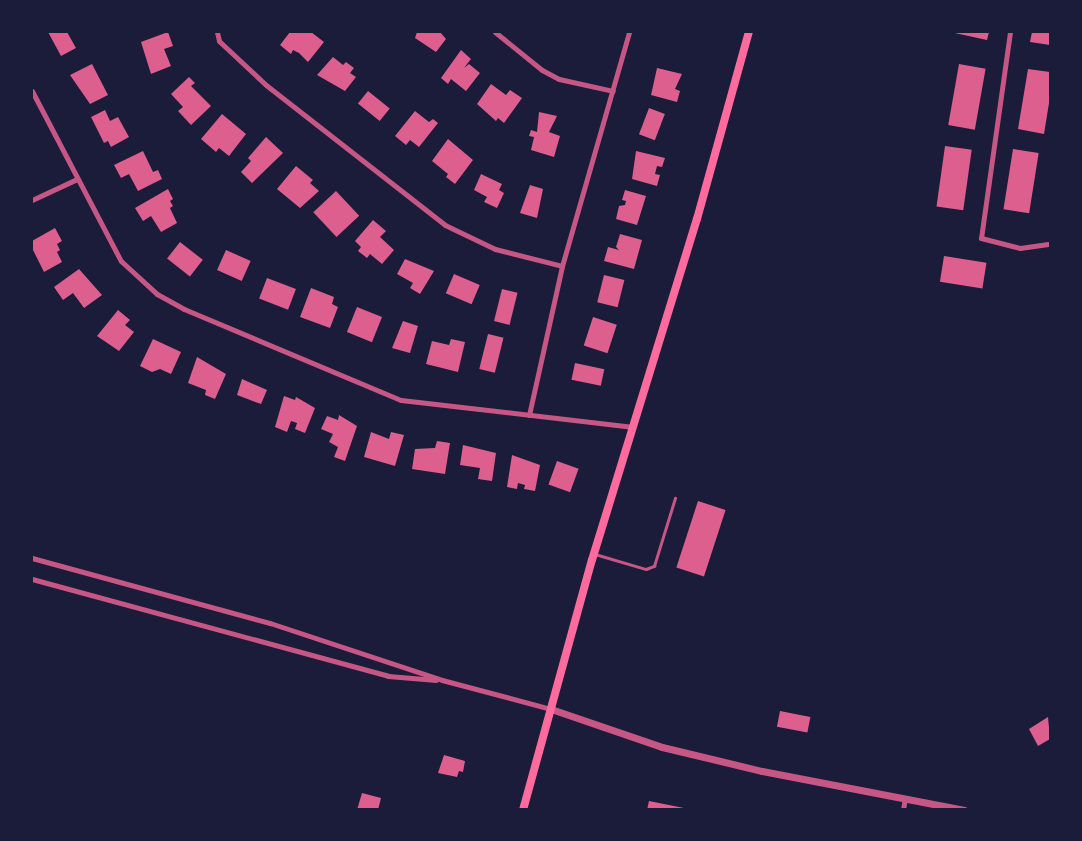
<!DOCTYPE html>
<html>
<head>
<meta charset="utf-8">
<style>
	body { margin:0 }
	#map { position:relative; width:1082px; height:841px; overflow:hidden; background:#1b1b3a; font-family:Barlow,sans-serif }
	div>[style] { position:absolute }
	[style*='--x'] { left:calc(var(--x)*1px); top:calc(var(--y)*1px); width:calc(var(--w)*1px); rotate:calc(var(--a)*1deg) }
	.building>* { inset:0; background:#dd5f8e; transform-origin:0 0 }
	.service>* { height:2.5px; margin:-1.25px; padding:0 1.25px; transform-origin:1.25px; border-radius:1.25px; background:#c65784 }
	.minor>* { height:5px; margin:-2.5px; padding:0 2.5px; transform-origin:2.5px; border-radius:2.5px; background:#c65784 }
	.tertiary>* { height:7px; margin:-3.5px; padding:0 3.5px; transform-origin:3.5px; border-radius:3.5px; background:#c65784 }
	.secondary>* { height:8px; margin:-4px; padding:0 4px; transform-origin:4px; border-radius:4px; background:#ff6b9d }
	span { translate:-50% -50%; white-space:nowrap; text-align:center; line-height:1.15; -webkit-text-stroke:7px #1b1b3a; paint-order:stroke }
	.frame { position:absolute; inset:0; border:33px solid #1b1b3a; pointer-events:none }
</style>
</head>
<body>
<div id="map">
	<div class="building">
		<div style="clip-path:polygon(48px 32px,67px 32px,76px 48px,61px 56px)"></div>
		<div style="clip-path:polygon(168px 32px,173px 46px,164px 49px,171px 66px,151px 74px,141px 42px)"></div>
		<div style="clip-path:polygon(290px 32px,311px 32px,324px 42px,308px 62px,299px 53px,293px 50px,291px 54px,280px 45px)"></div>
		<div style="clip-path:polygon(417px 32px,440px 32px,446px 39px,436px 52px,415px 38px)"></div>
		<div style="clip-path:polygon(950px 32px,989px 32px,987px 40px)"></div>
		<div style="clip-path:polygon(1032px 32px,1050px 32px,1050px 45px,1030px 42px)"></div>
		<div style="clip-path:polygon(461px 50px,471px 59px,464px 68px,469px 64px,480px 73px,466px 91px,451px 79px,448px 84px,441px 78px)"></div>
		<div style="clip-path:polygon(333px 57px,343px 65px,346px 62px,354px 68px,350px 73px,356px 77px,345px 91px,317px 75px)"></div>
		<div style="clip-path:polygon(92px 64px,108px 95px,90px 104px,70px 75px)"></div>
		<div style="left:959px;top:64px;width:27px;height:62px;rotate:10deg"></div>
		<div style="clip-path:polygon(657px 68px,682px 74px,675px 89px,680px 91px,677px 102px,651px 95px)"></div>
		<div style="clip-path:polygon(1028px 69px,1050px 72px,1050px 97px,1044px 134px,1018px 129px)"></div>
		<div style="clip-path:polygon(189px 77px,195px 83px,191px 86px,211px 106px,191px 125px,178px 111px,183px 107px,171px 94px)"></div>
		<div style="clip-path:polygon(491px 84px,506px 95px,510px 90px,522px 98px,504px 123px,498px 118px,496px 121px,477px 104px)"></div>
		<div style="left:368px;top:91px;width:28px;height:16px;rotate:39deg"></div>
		<div style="left:649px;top:108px;width:17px;height:28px;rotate:21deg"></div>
		<div style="clip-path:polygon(105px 110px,110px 121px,118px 117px,129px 137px,111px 147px,108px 141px,104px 143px,91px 117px)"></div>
		<div style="clip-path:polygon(415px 111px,429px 122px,433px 119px,438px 123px,419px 147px,410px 140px,406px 145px,395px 136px)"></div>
		<div style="clip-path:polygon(539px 112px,557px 116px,549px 132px,560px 136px,554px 157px,531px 150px,534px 137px,529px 136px,531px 130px,537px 132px)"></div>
		<div style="clip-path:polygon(222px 114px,246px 134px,229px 156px,219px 148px,216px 152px,201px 139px)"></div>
		<div style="clip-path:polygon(266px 137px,283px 153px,252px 183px,241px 172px,251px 161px,248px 158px)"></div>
		<div style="clip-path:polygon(448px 139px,473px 160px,455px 184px,446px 177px,448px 174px,432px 161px)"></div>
		<div style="left:945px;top:146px;width:27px;height:61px;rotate:8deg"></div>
		<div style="left:1013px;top:149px;width:26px;height:61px;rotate:9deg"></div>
		<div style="clip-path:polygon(143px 151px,153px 172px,158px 170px,162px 179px,138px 191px,129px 174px,121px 178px,114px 165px)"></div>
		<div style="clip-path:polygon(636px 151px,665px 158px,662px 167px,657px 166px,655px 174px,660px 175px,657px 186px,632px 179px)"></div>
		<div style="clip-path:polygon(296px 166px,313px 180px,310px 183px,319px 191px,300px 208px,277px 189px)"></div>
		<div style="clip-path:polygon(481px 174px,502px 184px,499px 190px,504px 193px,497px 208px,484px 202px,487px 197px,474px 190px)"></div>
		<div style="clip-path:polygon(530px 185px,543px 189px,537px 218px,520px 213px)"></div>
		<div style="clip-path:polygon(168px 189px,173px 199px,170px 201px,173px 206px,170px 208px,177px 223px,161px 232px,151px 216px,143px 221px,135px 208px)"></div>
		<div style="clip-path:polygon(625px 190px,646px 196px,637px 225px,616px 219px,619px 206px,625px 205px,626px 201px,622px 200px)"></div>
		<div style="left:336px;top:191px;width:34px;height:31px;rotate:47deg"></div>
		<div style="clip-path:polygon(373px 220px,386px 231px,380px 237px,394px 250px,382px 264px,370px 254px,367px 258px,358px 251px,361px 247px,355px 241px)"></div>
		<div style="clip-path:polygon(55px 228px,62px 241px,57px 244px,60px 250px,57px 252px,62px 262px,44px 272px,32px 248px,32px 241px)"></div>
		<div style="clip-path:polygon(620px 234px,642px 240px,634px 269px,604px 261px,608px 247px,619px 250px,616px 247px)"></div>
		<div style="left:180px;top:242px;width:29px;height:21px;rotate:38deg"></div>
		<div style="left:226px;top:250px;width:27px;height:22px;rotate:24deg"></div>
		<div style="left:944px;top:256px;width:43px;height:26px;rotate:9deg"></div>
		<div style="clip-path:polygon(405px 259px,434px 271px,420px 294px,410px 288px,413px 283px,397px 274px)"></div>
		<div style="clip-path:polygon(79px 269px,102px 295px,84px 308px,73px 293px,63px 300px,54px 287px)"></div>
		<div style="left:454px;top:274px;width:28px;height:21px;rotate:23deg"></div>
		<div style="left:604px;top:275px;width:21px;height:28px;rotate:14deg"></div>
		<div style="left:267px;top:278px;width:31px;height:22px;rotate:21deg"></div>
		<div style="clip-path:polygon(311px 288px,334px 297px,332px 304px,338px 307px,330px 328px,300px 317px)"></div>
		<div style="left:502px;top:289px;width:16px;height:33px;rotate:14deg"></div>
		<div style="left:357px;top:307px;width:27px;height:27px;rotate:22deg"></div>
		<div style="clip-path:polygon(118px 310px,130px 320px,125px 325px,134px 332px,119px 351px,97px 336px)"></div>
		<div style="left:593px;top:317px;width:25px;height:30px;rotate:18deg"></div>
		<div style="clip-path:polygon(403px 321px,418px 326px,410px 353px,392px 348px)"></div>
		<div style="left:488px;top:334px;width:16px;height:36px;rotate:14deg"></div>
		<div style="clip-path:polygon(153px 339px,181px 352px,171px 374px,160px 369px,152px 372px,140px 366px)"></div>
		<div style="clip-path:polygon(451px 339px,465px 342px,458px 372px,426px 364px,432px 341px,449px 345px)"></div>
		<div style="clip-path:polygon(197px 357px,226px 374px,215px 399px,205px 395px,206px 390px,188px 383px)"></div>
		<div style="left:575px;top:363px;width:30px;height:17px;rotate:12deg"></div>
		<div style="clip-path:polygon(242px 379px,267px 390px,261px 404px,237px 395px)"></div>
		<div style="clip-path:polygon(284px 396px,295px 400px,296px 397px,315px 408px,305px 433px,295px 429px,297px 423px,291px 421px,287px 432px,275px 427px)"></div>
		<div style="clip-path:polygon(339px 415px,357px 426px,345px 461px,334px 457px,338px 447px,329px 442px,333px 434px,321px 429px,327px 416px,338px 420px)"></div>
		<div style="clip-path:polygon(371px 432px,389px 439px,391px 432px,404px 435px,395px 466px,364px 457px)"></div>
		<div style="clip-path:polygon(437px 441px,450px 443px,445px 474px,412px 469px,415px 449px,435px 448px)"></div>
		<div style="clip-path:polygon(463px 445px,496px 453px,492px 481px,478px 479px,480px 468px,460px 465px)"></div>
		<div style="clip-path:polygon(512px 455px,540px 465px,535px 491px,524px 489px,525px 485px,518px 483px,517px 489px,507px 487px)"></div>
		<div style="left:557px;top:461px;width:23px;height:25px;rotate:20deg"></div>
		<div style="left:698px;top:501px;width:29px;height:70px;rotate:18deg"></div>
		<div style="left:780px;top:711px;width:31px;height:16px;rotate:11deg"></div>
		<div style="clip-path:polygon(1048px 717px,1050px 739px,1038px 746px,1029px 729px)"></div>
		<div style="clip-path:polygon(444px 755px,465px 761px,463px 772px,459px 771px,457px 777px,438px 773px)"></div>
		<div style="clip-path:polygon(362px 793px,381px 798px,378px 810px,357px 810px)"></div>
		<div style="clip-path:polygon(649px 801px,684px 808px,684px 810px,647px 810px)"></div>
	</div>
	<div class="service">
		<div style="--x:595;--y:554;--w:53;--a:16.4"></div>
		<div style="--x:646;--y:569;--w:9;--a:-21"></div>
		<div style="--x:654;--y:566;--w:71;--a:-72.8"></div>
	</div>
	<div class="minor">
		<div style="--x:217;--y:32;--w:9;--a:77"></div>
		<div style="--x:219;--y:41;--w:64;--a:43.1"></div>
		<div style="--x:266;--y:85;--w:227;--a:38"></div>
		<div style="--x:445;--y:225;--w:55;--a:25.6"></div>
		<div style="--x:495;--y:249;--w:69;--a:14.2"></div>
		<div style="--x:495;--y:32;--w:60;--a:39"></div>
		<div style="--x:542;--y:70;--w:19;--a:28"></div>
		<div style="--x:559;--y:79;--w:55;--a:12.5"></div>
		<div style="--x:1010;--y:32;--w:208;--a:98"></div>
		<div style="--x:981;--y:238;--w:40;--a:14.4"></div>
		<div style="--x:1020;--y:248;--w:30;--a:-8"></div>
		<div style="--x:32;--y:91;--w:192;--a:62.4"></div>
		<div style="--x:121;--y:261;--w:49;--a:42.5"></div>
		<div style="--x:157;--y:294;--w:31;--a:29"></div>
		<div style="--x:184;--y:309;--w:235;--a:22.8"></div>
		<div style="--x:401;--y:400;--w:234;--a:6.6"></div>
		<div style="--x:32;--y:200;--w:50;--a:-25"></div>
		<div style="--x:529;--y:415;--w:153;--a:-77.5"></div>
		<div style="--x:562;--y:266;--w:243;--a:-74"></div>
		<div style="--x:32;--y:558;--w:247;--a:15.3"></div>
		<div style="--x:270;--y:623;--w:181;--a:18.3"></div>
		<div style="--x:442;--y:680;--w:113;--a:14.9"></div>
		<div style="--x:32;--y:579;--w:369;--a:15.2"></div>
		<div style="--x:388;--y:676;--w:48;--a:4.8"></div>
		<div style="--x:903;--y:810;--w:12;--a:-81"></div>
	</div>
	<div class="tertiary">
		<div style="--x:551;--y:709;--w:117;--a:18.9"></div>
		<div style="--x:662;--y:747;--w:103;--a:13.5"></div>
		<div style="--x:762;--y:771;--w:206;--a:10.9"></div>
	</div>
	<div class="secondary">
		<div style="--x:523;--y:810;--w:259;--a:-74.6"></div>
		<div style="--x:592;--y:560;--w:357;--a:-72.9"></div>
		<div style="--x:697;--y:219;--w:194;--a:-74.5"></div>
	</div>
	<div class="frame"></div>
</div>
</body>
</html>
